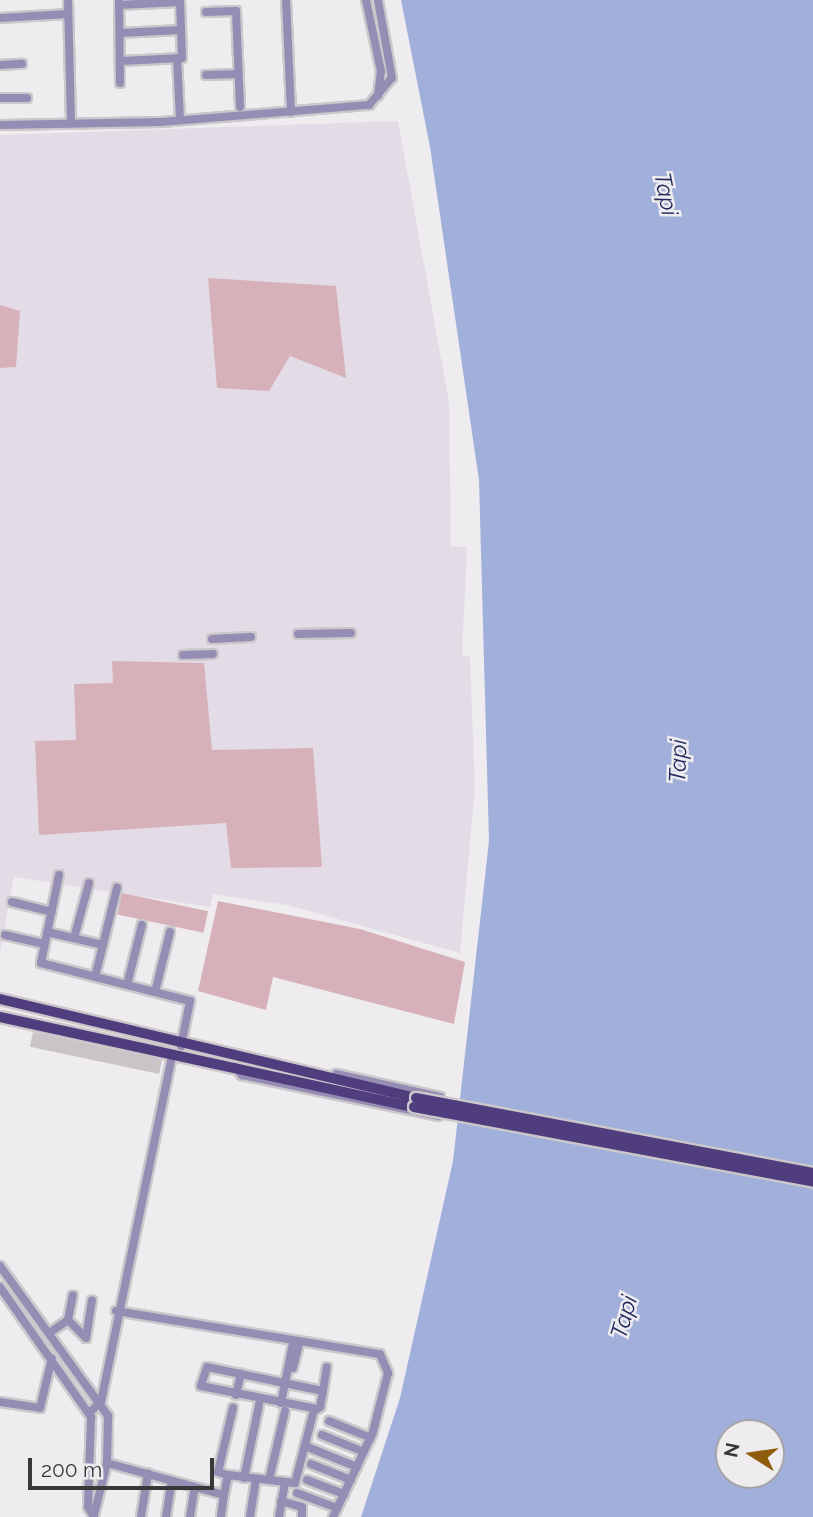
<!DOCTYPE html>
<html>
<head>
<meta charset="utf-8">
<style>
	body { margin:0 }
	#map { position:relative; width:813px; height:1517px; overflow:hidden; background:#efecf0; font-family:Raleway,sans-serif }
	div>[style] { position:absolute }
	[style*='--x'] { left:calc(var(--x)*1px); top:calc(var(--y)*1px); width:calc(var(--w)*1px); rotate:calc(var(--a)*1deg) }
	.built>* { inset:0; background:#e3dce6 }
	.green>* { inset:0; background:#d6b1ba; transform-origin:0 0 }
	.water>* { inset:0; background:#a1afdb }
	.building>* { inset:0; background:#c8c4c7; transform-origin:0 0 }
	.roads { filter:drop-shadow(2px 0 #cbc8cb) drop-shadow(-2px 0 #cbc8cb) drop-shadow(0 2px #cbc8cb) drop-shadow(0 -2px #cbc8cb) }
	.minor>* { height:8px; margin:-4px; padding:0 4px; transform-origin:4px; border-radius:4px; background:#958db3 }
	.major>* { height:10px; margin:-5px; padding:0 5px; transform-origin:5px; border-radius:5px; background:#503d7e }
	.bridges { filter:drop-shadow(2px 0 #cbc8cb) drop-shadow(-2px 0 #cbc8cb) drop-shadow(0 2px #cbc8cb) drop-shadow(0 -2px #cbc8cb) }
	.major-bridge>* { height:10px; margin:-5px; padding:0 5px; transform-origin:5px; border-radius:5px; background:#503d7e }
	span { translate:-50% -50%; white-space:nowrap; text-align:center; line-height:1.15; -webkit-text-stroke:5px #efecf0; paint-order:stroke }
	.water-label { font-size:23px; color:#1f295e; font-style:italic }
	.north { position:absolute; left:715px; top:1419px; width:70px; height:70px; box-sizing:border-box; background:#efecf0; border:2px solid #a6a4a7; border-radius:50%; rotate:282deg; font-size:19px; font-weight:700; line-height:28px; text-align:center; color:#393839 }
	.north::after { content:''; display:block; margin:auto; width:24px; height:32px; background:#8f5c0c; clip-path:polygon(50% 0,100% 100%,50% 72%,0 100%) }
	.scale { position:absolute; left:28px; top:1458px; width:186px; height:32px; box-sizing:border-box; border:4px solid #393839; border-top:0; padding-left:9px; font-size:21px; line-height:24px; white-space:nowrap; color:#393839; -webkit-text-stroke:5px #efecf0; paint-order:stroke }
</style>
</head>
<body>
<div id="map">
	<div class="built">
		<div style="clip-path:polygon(398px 121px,449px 402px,451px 547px,467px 547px,462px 655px,470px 657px,475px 787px,460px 953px,287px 905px,213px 894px,210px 907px,14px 877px,0 953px,0 135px)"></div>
	</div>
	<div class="green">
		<div style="clip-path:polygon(208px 278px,336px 286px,346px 378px,290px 356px,269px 391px,217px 388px)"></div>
		<div style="clip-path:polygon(0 305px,20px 311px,16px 367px,0 368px)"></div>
		<div style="clip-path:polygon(112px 661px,204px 663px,212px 750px,313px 748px,322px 867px,231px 868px,226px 823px,39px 835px,35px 741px,76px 740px,74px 684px,113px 683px)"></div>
		<div style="left:122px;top:893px;width:88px;height:22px;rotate:12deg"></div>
		<div style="clip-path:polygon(218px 901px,360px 929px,465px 962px,454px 1024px,273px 977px,266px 1010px,198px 991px)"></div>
	</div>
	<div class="water">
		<div style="clip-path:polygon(evenodd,401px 0,813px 0,813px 1517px,361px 1517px,400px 1398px,453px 1161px,489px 841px,479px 480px,430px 147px,401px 0,729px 1433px,771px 1433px,771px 1475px,729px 1475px,729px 1433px)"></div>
	</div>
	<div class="building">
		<div style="left:33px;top:1032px;width:132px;height:15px;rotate:12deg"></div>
	</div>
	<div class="roads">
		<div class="minor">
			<div style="--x:68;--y:0;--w:124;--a:88.6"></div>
			<div style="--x:119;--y:0;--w:83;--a:89.3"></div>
			<div style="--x:286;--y:0;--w:112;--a:87.4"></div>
			<div style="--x:366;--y:0;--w:73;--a:78.1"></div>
			<div style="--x:381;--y:71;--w:25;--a:97"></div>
			<div style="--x:119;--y:5;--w:61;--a:-2.8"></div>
			<div style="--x:206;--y:12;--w:30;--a:-2"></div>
			<div style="--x:236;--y:11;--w:96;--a:87.6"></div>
			<div style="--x:0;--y:18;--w:68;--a:-3.4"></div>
			<div style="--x:120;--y:33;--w:61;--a:-2.8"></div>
			<div style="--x:177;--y:58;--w:61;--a:87.2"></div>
			<div style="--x:121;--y:61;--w:61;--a:-2.8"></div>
			<div style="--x:182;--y:58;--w:58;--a:-92"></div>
			<div style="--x:0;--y:65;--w:22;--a:-3"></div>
			<div style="--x:206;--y:75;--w:32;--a:-2"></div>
			<div style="--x:0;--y:98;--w:27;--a:0"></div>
			<div style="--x:0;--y:125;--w:161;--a:-1.1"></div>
			<div style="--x:161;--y:122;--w:209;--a:-4.7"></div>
			<div style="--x:369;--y:105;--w:35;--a:-50"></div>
			<div style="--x:392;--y:78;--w:79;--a:-100.2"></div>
			<div style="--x:298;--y:634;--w:53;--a:-1.1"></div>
			<div style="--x:212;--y:639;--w:39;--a:-3"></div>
			<div style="--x:183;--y:655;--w:30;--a:-2"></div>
			<div style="--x:59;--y:875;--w:90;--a:101.6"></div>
			<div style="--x:41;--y:963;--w:154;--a:14.3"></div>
			<div style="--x:190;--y:1001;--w:46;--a:101.3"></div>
			<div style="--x:12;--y:902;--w:41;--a:14"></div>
			<div style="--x:47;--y:932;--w:57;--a:13.1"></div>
			<div style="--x:5;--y:935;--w:40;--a:13"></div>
			<div style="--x:74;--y:938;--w:57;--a:-74.7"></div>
			<div style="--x:95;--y:977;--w:92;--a:-76.1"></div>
			<div style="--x:127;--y:985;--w:62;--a:-76"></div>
			<div style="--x:155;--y:992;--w:62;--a:-76"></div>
			<div style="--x:235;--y:1067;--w:11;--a:49"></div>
			<div style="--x:242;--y:1075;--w:200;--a:11.8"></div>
			<div style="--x:438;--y:1116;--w:19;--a:-84"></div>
			<div style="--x:440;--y:1097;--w:106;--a:-167.4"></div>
			<div style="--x:0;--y:1266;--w:185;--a:54.2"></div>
			<div style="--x:108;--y:1416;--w:47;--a:91.2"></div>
			<div style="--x:107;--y:1463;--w:54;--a:104"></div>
			<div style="--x:0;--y:1287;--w:159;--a:55"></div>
			<div style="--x:91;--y:1417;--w:90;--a:91.9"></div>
			<div style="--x:88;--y:1507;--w:12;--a:59"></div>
			<div style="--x:116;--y:1311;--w:267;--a:9.3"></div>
			<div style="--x:380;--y:1354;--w:21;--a:67"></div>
			<div style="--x:388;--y:1373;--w:61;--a:104.3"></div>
			<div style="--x:373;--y:1432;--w:94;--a:115.2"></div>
			<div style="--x:68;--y:1320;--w:25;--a:-79"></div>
			<div style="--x:49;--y:1333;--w:23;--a:-34"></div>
			<div style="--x:68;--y:1320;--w:25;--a:45"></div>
			<div style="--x:86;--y:1338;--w:38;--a:-81"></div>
			<div style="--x:293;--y:1368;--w:25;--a:-76"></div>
			<div style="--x:323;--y:1391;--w:118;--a:-168.3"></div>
			<div style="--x:207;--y:1367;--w:20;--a:108"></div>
			<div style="--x:201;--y:1386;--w:118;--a:11.2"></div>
			<div style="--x:317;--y:1409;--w:4;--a:-34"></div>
			<div style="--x:320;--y:1407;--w:16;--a:-79"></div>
			<div style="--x:323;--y:1391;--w:24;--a:-81"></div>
			<div style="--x:236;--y:1395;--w:22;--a:-77"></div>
			<div style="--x:0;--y:1402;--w:40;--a:8.5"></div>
			<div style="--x:40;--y:1408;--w:51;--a:-76.5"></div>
			<div style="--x:281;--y:1403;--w:61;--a:-78.7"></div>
			<div style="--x:89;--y:1413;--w:16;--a:-43"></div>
			<div style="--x:101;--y:1402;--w:354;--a:-78.4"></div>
			<div style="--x:329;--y:1421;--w:45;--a:22"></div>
			<div style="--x:322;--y:1435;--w:45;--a:22"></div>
			<div style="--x:305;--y:1446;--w:56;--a:22"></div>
			<div style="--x:107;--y:1463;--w:121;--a:15.3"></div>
			<div style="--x:224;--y:1495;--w:22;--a:98"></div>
			<div style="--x:311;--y:1464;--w:43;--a:21.8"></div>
			<div style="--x:228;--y:1475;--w:10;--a:-163"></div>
			<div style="--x:218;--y:1472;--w:66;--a:-76.8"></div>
			<div style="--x:244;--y:1478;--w:75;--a:-78.4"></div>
			<div style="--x:269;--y:1480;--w:71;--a:-76.9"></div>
			<div style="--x:307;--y:1480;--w:40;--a:21"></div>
			<div style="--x:297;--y:1493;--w:43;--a:20.6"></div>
			<div style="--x:224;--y:1495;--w:20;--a:-79"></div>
			<div style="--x:228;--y:1475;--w:67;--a:6.8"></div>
			<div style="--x:295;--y:1483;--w:71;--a:-75.4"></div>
			<div style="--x:281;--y:1501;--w:22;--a:16"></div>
			<div style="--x:302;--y:1507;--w:10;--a:90"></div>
			<div style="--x:141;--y:1517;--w:44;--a:-80.8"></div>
			<div style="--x:166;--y:1517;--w:36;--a:-81"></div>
			<div style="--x:190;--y:1517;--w:30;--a:-81"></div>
			<div style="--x:250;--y:1517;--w:38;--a:-81"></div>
			<div style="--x:279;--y:1517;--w:35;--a:-80"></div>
		</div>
		<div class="major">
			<div style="--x:0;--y:999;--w:428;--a:13.4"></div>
			<div style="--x:0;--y:1017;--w:424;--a:12.3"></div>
		</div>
	</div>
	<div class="bridges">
		<div class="major-bridge">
			<div style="--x:416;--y:1098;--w:404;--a:10.7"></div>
			<div style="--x:414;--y:1107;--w:406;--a:10.6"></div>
		</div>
	</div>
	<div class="water-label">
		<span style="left:666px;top:194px;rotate:79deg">Tapi</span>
		<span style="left:678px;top:761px;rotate:-88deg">Tapi</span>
		<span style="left:624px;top:1317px;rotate:-74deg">Tapi</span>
	</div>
	<div class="north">N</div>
	<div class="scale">200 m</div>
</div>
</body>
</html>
